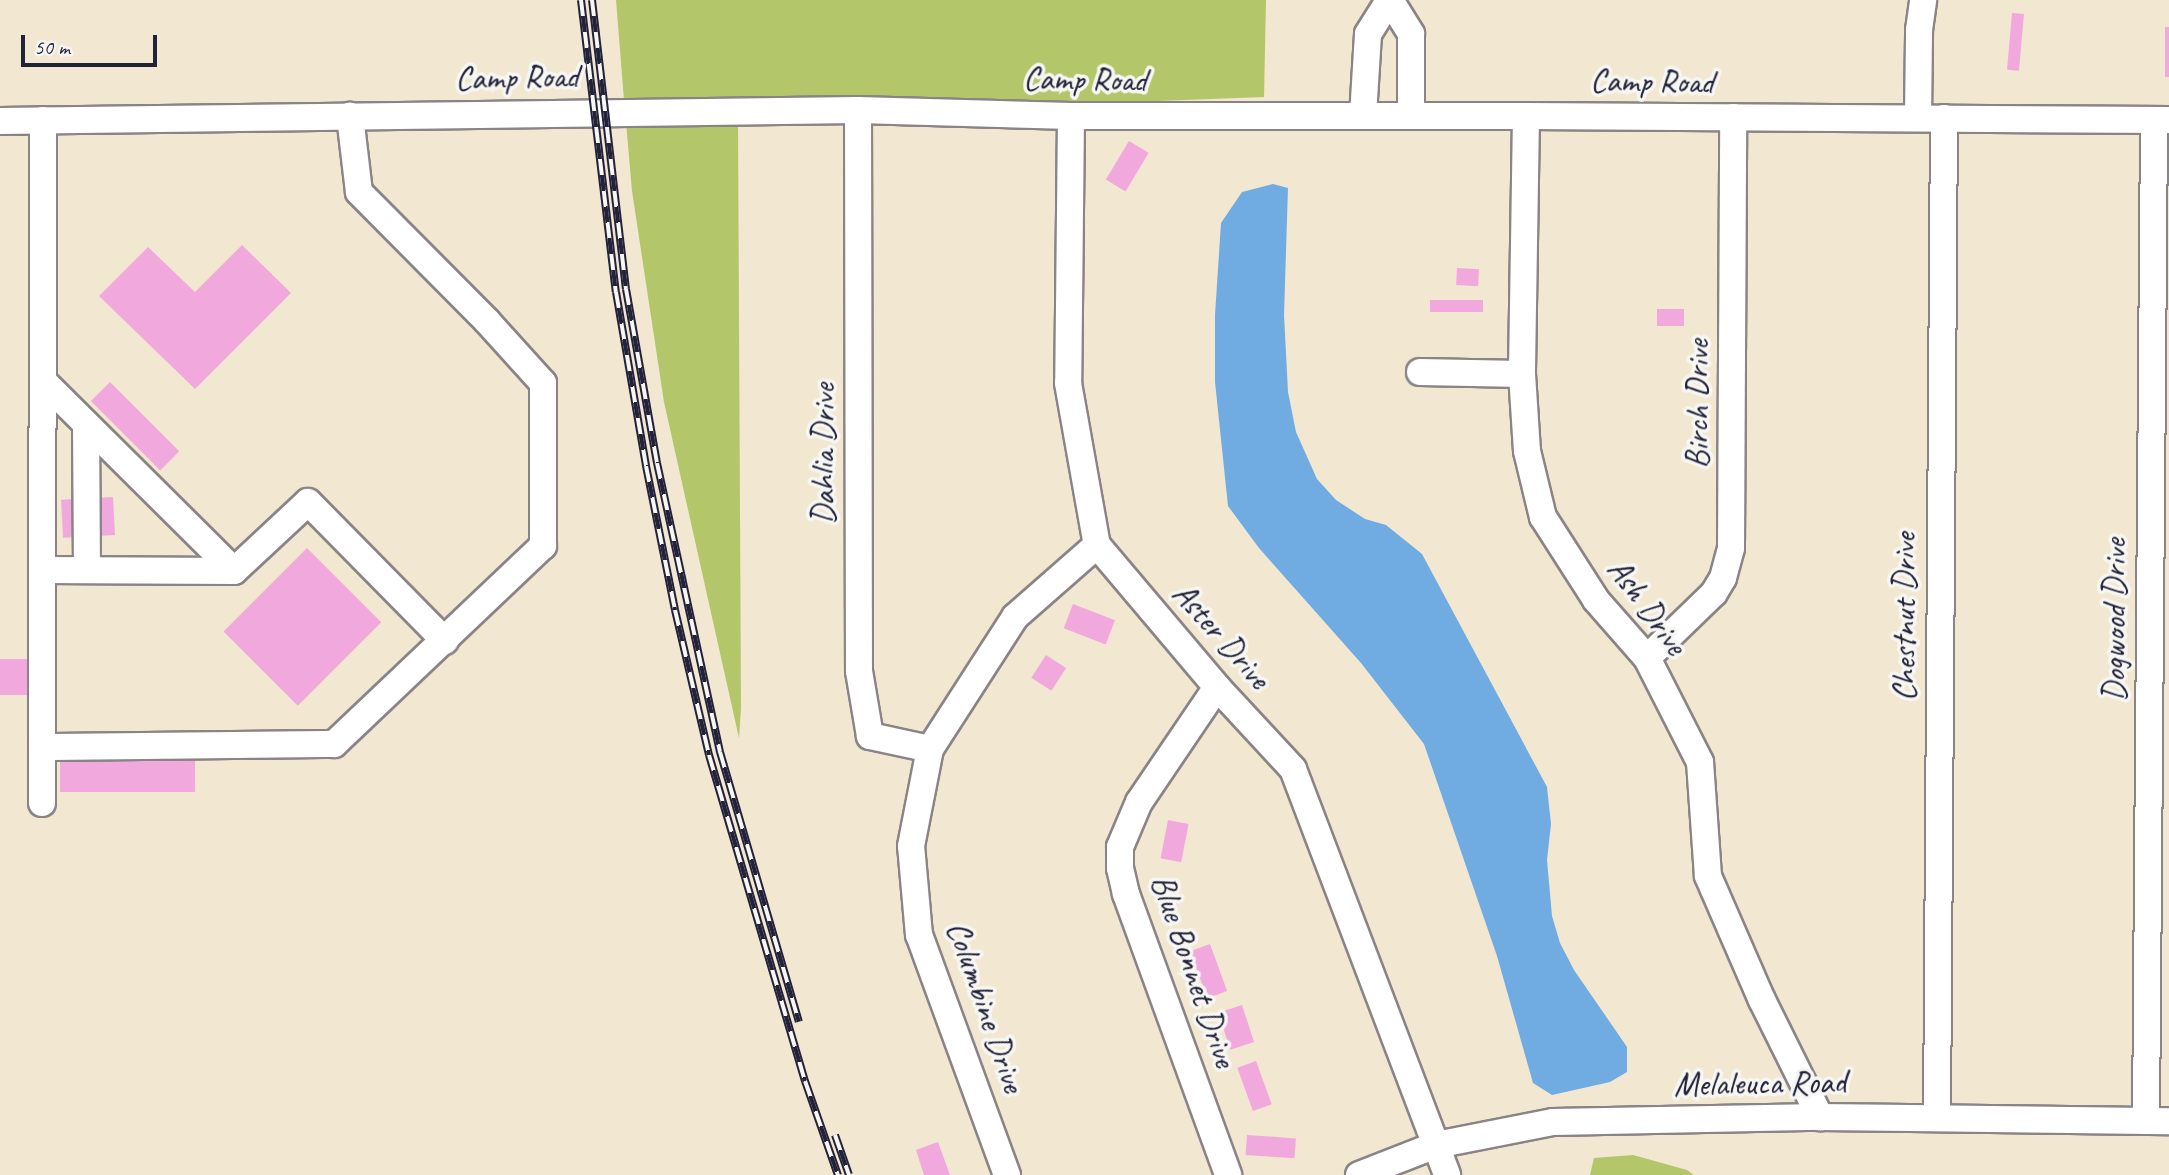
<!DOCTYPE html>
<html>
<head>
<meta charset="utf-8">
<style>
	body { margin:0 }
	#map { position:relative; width:2169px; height:1175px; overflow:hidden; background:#f2e7d1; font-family:Caveat,sans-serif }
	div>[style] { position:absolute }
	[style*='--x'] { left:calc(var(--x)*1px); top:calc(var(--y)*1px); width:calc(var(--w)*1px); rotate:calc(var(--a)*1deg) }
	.green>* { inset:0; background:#b4c66a }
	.water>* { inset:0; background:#70abe1 }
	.building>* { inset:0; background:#f1a9dd; transform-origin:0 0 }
	.roads { filter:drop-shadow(2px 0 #8a8486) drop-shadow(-2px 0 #8a8486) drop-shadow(0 2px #8a8486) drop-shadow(0 -2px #8a8486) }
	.minor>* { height:26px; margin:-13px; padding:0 13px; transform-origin:13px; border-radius:13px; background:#fff }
	.rail>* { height:8px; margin-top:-4px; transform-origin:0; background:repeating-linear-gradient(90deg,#f6f6f2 0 16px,#22223b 0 32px); box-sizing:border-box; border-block:2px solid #22223b }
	span { translate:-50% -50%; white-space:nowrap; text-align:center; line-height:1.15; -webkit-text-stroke:7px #f6f6f2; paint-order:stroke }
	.street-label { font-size:33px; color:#22223b }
	.scale { position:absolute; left:21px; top:35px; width:136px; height:32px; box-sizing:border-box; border:4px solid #22223b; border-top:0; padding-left:9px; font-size:21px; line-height:24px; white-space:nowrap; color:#22223b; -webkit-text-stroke:5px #f6f6f2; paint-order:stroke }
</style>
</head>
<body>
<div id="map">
	<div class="green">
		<div style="clip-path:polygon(616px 0,1266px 0,1264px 97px,1053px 105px,624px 100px)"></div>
		<div style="clip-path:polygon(738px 121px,741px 708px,739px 738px,664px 402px,632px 191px,626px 122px)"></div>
		<div style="clip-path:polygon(1633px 1155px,1687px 1170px,1694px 1175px,1590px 1175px,1594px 1158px)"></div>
	</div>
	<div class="water">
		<div style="clip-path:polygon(1273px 184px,1288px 188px,1284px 315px,1288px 392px,1296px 432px,1317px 479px,1336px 500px,1365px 519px,1386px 525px,1422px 554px,1547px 787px,1551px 824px,1547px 860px,1552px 916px,1560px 943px,1574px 970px,1627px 1047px,1627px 1072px,1610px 1082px,1552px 1095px,1533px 1083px,1497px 956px,1424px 744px,1361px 663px,1259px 548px,1228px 506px,1215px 382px,1215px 315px,1221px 223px,1242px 192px)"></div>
	</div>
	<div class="building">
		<div style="left:2012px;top:13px;width:12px;height:57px;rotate:5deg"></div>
		<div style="left:2165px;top:27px;width:4px;height:50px"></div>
		<div style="left:1129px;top:141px;width:23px;height:45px;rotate:31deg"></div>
		<div style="clip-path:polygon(242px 245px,291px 293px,195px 389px,99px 296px,148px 247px,195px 292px)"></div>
		<div style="left:1457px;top:268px;width:22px;height:17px;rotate:3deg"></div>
		<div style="left:1483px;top:300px;width:12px;height:53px;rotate:90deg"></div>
		<div style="left:1657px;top:309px;width:27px;height:17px"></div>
		<div style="left:110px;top:382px;width:98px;height:27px;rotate:45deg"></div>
		<div style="left:113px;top:497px;width:38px;height:52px;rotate:87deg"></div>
		<div style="left:307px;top:548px;width:105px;height:118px;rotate:45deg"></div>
		<div style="left:1073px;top:604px;width:45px;height:26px;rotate:21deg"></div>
		<div style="left:1046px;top:655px;width:24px;height:27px;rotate:33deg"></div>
		<div style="left:0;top:659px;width:27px;height:36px"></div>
		<div style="left:195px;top:759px;width:33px;height:135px;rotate:90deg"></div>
		<div style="left:1168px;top:820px;width:21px;height:39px;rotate:11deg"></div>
		<div style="left:1210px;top:944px;width:50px;height:21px;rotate:70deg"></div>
		<div style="left:1242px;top:1005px;width:39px;height:25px;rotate:72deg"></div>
		<div style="left:1256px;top:1061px;width:46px;height:20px;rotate:70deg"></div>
		<div style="left:1247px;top:1135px;width:49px;height:20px;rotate:4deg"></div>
		<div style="clip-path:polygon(938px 1142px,950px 1175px,924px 1175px,916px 1150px)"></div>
	</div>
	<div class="roads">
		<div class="minor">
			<div style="--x:1390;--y:0;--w:40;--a:58"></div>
			<div style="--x:1411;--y:34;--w:82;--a:90"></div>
			<div style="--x:858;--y:110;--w:561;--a:89.9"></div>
			<div style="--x:859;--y:671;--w:66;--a:80.4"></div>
			<div style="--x:870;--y:736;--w:61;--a:12.2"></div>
			<div style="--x:1071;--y:116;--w:267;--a:90.6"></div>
			<div style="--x:1068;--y:383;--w:165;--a:79.9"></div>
			<div style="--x:1097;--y:545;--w:186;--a:49.8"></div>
			<div style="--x:1217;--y:687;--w:112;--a:47.2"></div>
			<div style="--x:1293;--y:769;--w:434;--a:69.2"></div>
			<div style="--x:1363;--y:116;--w:82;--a:-86.5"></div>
			<div style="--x:1368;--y:34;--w:40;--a:-58"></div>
			<div style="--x:1526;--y:116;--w:258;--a:90.9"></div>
			<div style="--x:1522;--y:374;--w:77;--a:86.3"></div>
			<div style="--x:1527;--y:451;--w:68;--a:76.4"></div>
			<div style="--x:1543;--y:517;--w:98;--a:57.4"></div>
			<div style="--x:1596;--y:600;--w:77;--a:48.7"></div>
			<div style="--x:1647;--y:658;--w:117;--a:63"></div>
			<div style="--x:1700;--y:762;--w:114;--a:86"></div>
			<div style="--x:1708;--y:876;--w:135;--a:66.5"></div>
			<div style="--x:1762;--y:1000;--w:131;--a:63.6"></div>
			<div style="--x:1918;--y:118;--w:88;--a:-89.3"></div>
			<div style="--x:1919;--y:30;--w:30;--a:-82"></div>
			<div style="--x:0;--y:121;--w:858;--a:-0.73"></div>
			<div style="--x:858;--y:110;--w:213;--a:1.6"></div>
			<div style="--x:1071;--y:116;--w:455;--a:0"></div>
			<div style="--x:1526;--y:116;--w:643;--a:0.36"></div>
			<div style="--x:1420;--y:372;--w:102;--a:1.1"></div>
			<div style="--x:43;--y:381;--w:269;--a:44.8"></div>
			<div style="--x:234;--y:571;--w:101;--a:-43"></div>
			<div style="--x:308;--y:502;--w:195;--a:45.4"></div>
			<div style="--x:86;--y:424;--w:146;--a:89.6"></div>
			<div style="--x:43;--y:570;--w:191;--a:0.3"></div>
			<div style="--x:1647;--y:658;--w:93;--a:-44.1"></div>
			<div style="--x:1714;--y:593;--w:17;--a:-59"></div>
			<div style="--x:1723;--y:578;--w:31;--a:-75"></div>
			<div style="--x:1731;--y:548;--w:431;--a:-89.7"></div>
			<div style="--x:1217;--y:687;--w:139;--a:124.1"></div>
			<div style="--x:1139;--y:802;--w:49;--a:112.9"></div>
			<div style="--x:1120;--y:847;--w:21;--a:90"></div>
			<div style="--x:1120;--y:868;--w:27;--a:77"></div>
			<div style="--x:1126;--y:894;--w:299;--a:70"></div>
			<div style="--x:42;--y:747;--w:292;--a:-0.6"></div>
			<div style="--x:334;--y:744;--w:288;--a:-43.5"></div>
			<div style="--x:543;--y:546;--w:163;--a:-90"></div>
			<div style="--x:543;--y:383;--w:84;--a:-132.1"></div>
			<div style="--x:487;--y:321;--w:182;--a:-134.8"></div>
			<div style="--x:359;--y:192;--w:77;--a:-96.8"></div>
			<div style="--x:42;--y:803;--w:683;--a:-89.92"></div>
			<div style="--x:1937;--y:1118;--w:1000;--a:-89.6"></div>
			<div style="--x:2146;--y:1121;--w:1001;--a:-89.54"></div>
			<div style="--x:1007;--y:1175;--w:256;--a:-110.1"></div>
			<div style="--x:919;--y:935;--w:89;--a:-95.1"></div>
			<div style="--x:911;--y:846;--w:99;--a:-78.9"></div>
			<div style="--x:930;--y:749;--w:157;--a:-57.2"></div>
			<div style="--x:1015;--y:617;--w:109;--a:-41.3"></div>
			<div style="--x:1359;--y:1175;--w:83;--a:-21.3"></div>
			<div style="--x:1436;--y:1145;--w:119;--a:-11.1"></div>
			<div style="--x:1553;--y:1122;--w:267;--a:-1.1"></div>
			<div style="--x:1820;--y:1117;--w:349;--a:0.7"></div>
		</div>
	</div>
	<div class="rail">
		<div style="--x:581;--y:0;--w:294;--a:83.2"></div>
		<div style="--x:616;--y:292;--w:177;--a:80.2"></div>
		<div style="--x:646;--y:466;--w:147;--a:78.6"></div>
		<div style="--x:675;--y:610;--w:149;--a:76.8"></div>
		<div style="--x:709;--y:755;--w:340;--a:73.6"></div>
		<div style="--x:805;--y:1081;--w:100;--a:70.7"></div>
		<div style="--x:592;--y:0;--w:291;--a:83.3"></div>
		<div style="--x:626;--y:289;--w:177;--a:79.9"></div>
		<div style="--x:657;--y:463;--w:296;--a:77.7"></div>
		<div style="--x:720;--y:752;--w:281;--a:73.7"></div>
		<div style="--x:835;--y:1135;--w:42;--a:70.7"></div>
	</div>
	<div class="street-label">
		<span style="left:517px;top:78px;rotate:-1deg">Camp Road</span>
		<span style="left:1085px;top:80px;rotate:1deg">Camp Road</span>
		<span style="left:1652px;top:82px;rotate:1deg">Camp Road</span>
		<span style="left:1698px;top:404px;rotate:-90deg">Birch Drive</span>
		<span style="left:824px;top:454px;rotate:-90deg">Dahlia Drive</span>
		<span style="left:1647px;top:607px;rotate:54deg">Ash Drive</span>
		<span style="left:1905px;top:617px;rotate:-90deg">Chestnut Drive</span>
		<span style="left:2115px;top:620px;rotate:-90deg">Dogwood Drive</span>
		<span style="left:1221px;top:636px;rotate:49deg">Aster Drive</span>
		<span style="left:1193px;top:971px;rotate:71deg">Blue Bonnet Drive</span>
		<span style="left:985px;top:1007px;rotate:71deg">Columbine Drive</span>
		<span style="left:1760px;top:1084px;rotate:-1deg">Melaleuca Road</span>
	</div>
	<div class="scale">50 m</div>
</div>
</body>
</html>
